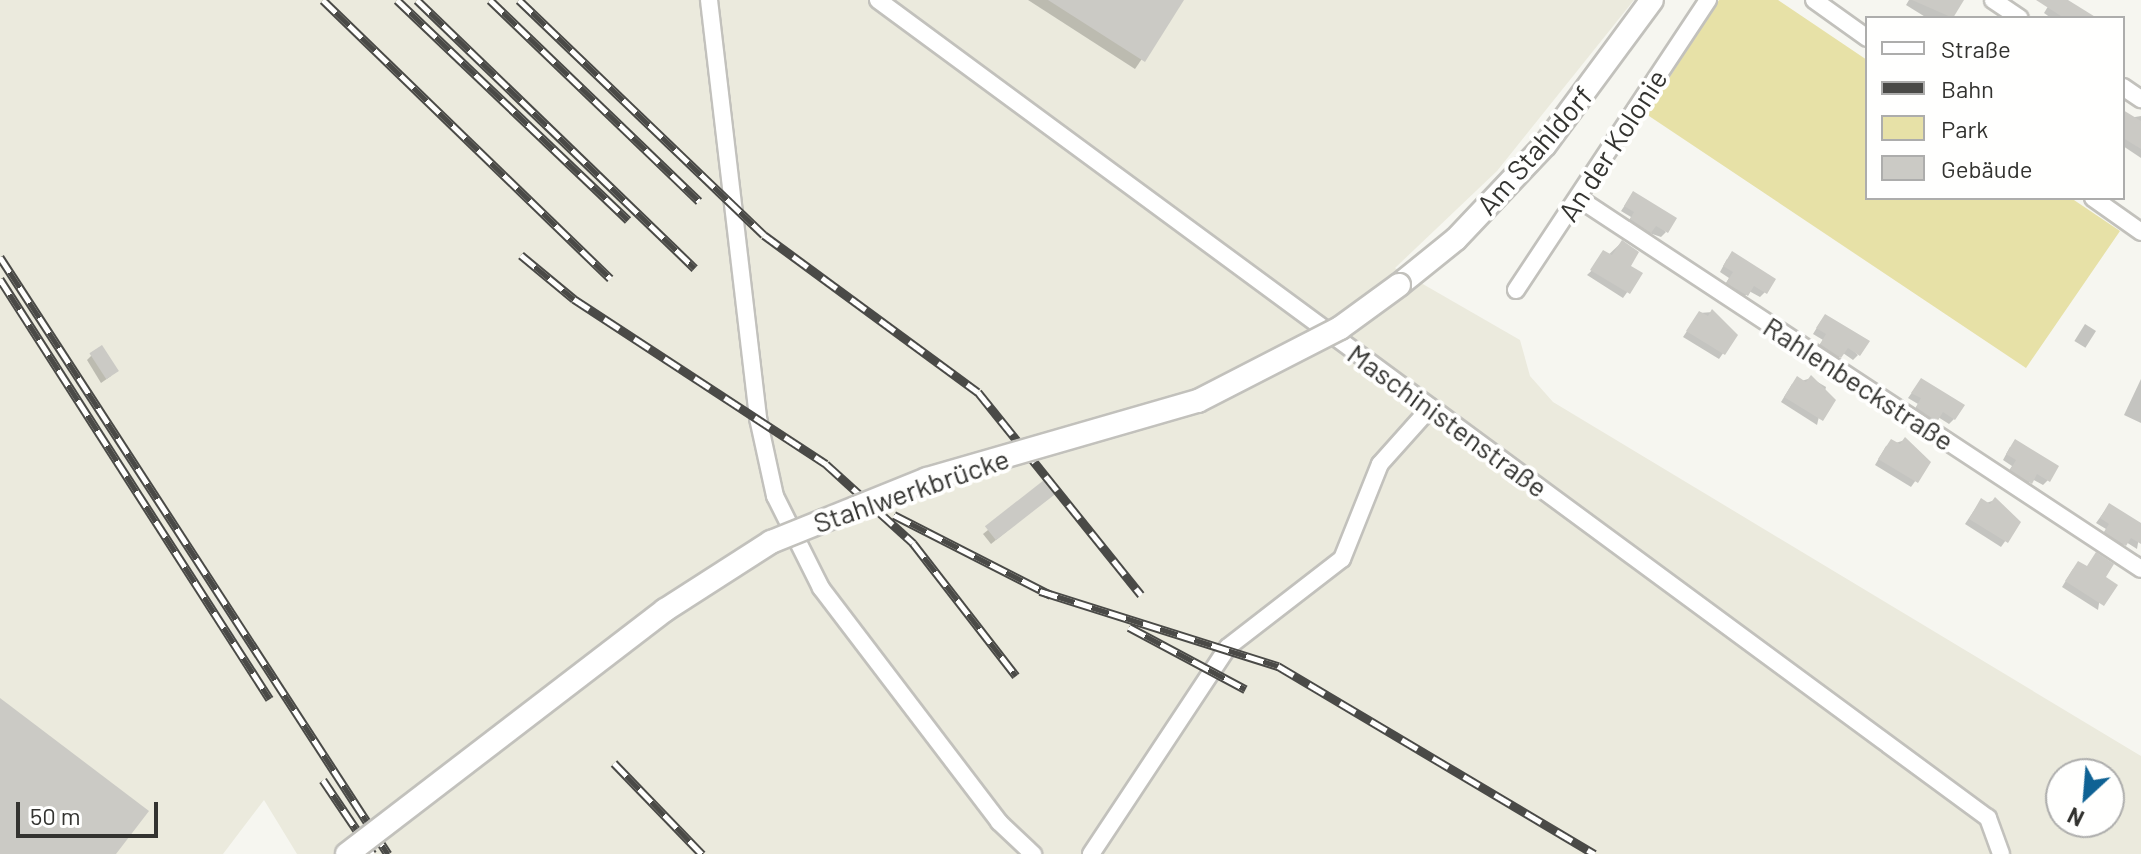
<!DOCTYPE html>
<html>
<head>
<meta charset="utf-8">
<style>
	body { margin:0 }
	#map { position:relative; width:2141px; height:854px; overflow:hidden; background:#f6f6f0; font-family:Barlow,sans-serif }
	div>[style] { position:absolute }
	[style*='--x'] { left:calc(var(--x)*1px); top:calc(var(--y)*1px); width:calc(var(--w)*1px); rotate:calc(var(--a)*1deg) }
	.built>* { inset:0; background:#ebeadd }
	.green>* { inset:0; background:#e7e1a7 }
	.shadow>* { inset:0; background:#0003; transform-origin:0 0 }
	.building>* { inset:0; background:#cbcac5; transform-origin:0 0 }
	.roads { filter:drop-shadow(2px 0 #c2c1bc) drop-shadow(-2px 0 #c2c1bc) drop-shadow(0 2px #c2c1bc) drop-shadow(0 -2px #c2c1bc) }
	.street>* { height:16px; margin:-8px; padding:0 8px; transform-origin:8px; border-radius:8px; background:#fff }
	.secondary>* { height:22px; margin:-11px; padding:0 11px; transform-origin:11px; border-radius:11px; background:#fff }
	.rail>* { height:9px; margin-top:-4.5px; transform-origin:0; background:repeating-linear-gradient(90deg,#fffffe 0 18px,#4a4a47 0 36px); box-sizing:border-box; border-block:2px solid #4a4a47 }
	.bridges { filter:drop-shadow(2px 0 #c2c1bc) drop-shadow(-2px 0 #c2c1bc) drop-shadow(0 2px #c2c1bc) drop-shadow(0 -2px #c2c1bc) }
	.secondary-bridge>* { height:22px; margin:-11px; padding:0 11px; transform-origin:11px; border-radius:11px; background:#fff }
	span { translate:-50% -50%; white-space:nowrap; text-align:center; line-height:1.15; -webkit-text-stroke:8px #fffffe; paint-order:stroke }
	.street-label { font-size:28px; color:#333330 }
	.legend { position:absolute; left:1865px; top:16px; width:260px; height:184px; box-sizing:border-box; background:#fffffe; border:2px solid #adadac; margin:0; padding:10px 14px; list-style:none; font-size:24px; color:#333330 }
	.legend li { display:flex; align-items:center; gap:16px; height:40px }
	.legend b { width:40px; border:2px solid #adadac }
	.north { position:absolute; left:2045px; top:758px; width:80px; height:80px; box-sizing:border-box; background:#fffffe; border:2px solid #adadac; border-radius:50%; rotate:206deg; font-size:22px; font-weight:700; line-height:32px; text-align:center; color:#333330 }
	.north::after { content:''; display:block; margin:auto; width:28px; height:36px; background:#0f6294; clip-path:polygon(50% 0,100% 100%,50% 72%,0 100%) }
	.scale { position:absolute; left:16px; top:802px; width:142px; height:36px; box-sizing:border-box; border:4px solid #333330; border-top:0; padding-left:10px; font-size:24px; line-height:28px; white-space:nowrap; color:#333330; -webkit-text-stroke:6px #fffffe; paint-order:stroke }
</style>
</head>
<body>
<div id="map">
	<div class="built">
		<div style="clip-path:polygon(evenodd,0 0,1634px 0,1497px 171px,1395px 268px,1520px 340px,1530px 376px,1553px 402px,2141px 756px,2141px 854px,297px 854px,264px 800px,223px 854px,0 854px,0 0,2061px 774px,2109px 774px,2109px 822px,2061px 822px,2061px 774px)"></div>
	</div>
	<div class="green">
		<div style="clip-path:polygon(1719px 0,1778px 0,1867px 60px,1867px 198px,2071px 198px,2120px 231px,2026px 368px,1646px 114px)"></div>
	</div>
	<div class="shadow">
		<div style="clip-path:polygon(1028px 0,1182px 0,1135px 69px)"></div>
		<div style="clip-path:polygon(1909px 0,1954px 0,1959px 4px,1950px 18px,1927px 18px,1906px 5px)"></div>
		<div style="clip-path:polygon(2052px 0,2064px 0,2093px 18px,2051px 18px,2044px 13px)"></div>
		<div style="clip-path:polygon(2141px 116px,2141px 158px,2123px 146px,2123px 119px)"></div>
		<div style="clip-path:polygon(1629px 199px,1666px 232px,1661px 237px,1626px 225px,1631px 217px,1621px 211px)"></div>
		<div style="clip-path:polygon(1622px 242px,1628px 266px,1640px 274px,1623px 298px,1587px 275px)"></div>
		<div style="clip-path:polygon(1727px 259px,1765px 292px,1760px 297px,1749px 291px,1742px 300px,1723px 288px,1729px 278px,1720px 272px)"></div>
		<div style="clip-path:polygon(1713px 312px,1736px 335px,1719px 359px,1683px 337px,1699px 313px)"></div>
		<div style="clip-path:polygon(1821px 321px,1858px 355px,1853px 360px,1843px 353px,1835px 362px,1816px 350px,1823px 340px,1813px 334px)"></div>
		<div style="left:2085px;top:324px;width:13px;height:20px;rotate:32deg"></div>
		<div style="clip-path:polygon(92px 355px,111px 376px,101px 383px,87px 360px)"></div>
		<div style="clip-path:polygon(1811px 378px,1826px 387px,1817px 425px,1781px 402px,1792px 384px)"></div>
		<div style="clip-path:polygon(2141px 379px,2141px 423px,2124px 415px)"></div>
		<div style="clip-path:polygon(1921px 380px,1954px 419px,1949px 424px,1938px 417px,1931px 425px,1912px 413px,1918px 404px,1908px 398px)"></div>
		<div style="clip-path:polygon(1905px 440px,1928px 463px,1911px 487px,1875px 465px,1886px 446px)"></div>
		<div style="clip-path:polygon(2010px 447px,2048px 480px,2043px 485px,2032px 479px,2025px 487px,2006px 475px,2012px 466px,2003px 460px)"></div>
		<div style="clip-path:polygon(1048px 498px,991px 544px,983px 534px,988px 530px)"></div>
		<div style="clip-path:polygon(1995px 500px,2018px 523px,2001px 547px,1965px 524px,1977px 506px)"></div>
		<div style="clip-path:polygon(2109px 505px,2141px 525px,2137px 549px,2126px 542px,2119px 550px,2101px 538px,2106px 529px,2096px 523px)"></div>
		<div style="clip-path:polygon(2073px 569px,2103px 578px,2098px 610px,2062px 587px)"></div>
	</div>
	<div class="building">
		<div style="clip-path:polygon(1048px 0,1184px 0,1145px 62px)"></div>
		<div style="clip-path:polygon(1912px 0,1964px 0,1953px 18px)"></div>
		<div style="clip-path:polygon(2036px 0,2068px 0,2097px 18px,2064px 18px)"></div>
		<div style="clip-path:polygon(2123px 110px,2141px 121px,2141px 149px,2123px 138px)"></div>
		<div style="clip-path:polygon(1633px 191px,1677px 218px,1668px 233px,1656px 226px,1651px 233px,1630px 219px,1634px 212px,1624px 206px)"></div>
		<div style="clip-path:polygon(1622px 240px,1639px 252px,1631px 266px,1643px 273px,1630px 294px,1590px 270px,1603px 250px,1612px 255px)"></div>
		<div style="clip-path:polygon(1732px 251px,1776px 279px,1767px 294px,1754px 286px,1748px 296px,1726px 283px,1733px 272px,1723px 266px)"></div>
		<div style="clip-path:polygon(1712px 309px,1738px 335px,1725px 355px,1686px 331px,1699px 311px,1708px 316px)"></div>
		<div style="clip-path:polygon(1825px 314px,1870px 341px,1860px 356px,1848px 348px,1841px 358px,1820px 344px,1826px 334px,1816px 328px)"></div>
		<div style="left:102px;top:345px;width:31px;height:15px;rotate:57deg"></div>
		<div style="clip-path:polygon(1811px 375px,1836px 400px,1823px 421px,1784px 397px,1797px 376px,1806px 382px)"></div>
		<div style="clip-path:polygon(1921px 378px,1965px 405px,1955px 420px,1943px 412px,1937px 422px,1916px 407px,1921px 398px,1911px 393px)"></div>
		<div style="clip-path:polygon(1905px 437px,1931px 462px,1918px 483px,1878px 459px,1891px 439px,1900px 444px)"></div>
		<div style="clip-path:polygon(2015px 439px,2059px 466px,2050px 482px,2037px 474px,2032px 484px,2010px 470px,2016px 460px,2006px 454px)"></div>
		<div style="left:1044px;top:480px;width:18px;height:75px;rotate:52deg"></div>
		<div style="clip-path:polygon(1995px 497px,2021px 522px,2008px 543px,1969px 519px,1981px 498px,1990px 504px)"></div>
		<div style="clip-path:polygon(2109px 503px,2141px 523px,2141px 544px,2131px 538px,2126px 546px,2104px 532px,2109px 524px,2100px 518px)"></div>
		<div style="clip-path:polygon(2096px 552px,2114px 564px,2106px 577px,2118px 585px,2104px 606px,2065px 581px,2078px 561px,2087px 566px)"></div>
		<div style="clip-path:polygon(0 698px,149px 811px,116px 854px,0 854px)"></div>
	</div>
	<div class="roads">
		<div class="street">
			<div style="--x:709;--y:0;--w:421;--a:83.3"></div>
			<div style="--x:758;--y:418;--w:80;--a:77.7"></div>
			<div style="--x:775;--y:496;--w:103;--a:63.4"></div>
			<div style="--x:821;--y:588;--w:294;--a:52.7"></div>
			<div style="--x:999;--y:822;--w:47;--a:43.3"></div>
			<div style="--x:878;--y:0;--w:1379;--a:36.39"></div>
			<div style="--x:1988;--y:818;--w:38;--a:70"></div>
			<div style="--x:1814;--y:0;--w:65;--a:35.6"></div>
			<div style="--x:1993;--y:0;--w:32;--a:34"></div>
			<div style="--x:2123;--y:87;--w:22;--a:34"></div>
			<div style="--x:1578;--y:198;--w:674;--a:33.38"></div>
			<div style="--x:2093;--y:198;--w:59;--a:35.3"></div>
			<div style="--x:1516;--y:290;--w:348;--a:-56.5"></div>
			<div style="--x:1091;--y:854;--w:248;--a:-56.5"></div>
			<div style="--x:1228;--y:647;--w:144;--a:-37.7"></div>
			<div style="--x:1342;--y:559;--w:102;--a:-68.2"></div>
			<div style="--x:1380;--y:464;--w:76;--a:-48.2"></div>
		</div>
		<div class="secondary">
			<div style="--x:1399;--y:285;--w:73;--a:-38.9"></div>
			<div style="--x:1456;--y:239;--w:129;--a:-46.6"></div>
			<div style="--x:1545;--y:145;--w:180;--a:-53.6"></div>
		</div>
	</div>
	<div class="rail">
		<div style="--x:323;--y:0;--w:400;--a:44.1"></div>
		<div style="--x:397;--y:0;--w:319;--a:43.6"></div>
		<div style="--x:417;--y:0;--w:386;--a:44"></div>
		<div style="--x:490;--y:0;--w:290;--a:43.9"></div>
		<div style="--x:519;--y:0;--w:339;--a:43.8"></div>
		<div style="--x:764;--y:235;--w:265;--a:36.3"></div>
		<div style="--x:978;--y:392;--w:260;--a:51.2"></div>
		<div style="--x:521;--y:255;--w:69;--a:39.7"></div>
		<div style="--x:574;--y:299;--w:301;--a:33.2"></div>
		<div style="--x:826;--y:464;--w:118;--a:42.2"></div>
		<div style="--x:913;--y:543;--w:168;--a:52.2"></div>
		<div style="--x:0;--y:257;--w:712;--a:56.98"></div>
		<div style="--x:0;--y:279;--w:499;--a:57.3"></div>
		<div style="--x:894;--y:515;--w:176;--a:27"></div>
		<div style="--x:1040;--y:591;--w:250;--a:17.5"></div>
		<div style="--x:1278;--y:666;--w:368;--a:30.7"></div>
		<div style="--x:1129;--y:627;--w:132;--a:28.1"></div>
		<div style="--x:614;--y:763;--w:127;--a:46"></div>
		<div style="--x:323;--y:780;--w:89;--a:56"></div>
	</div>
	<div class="bridges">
		<div class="secondary-bridge">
			<div style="--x:347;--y:854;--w:401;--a:-37.5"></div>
			<div style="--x:665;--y:610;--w:126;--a:-32.7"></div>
			<div style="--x:771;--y:542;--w:168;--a:-22"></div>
			<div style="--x:927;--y:479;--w:282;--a:-16.1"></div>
			<div style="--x:1198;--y:401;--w:160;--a:-27.2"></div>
			<div style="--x:1340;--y:328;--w:73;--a:-36.1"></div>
		</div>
	</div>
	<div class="street-label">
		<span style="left:1612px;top:145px;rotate:-57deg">An der Kolonie</span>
		<span style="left:1534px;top:150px;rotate:-49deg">Am Stahldorf</span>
		<span style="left:1859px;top:383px;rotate:33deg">Rahlenbeckstraße</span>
		<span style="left:1448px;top:420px;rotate:36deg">Maschinistenstraße</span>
		<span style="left:911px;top:490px;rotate:-19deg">Stahlwerkbrücke</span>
	</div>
	<ul class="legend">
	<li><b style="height:10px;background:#fff"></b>Straße</li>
	<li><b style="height:10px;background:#4a4a47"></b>Bahn</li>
	<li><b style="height:22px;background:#e7e1a7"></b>Park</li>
	<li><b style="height:22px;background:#cbcac5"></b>Gebäude</li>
	</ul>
	<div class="north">N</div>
	<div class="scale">50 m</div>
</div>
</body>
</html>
